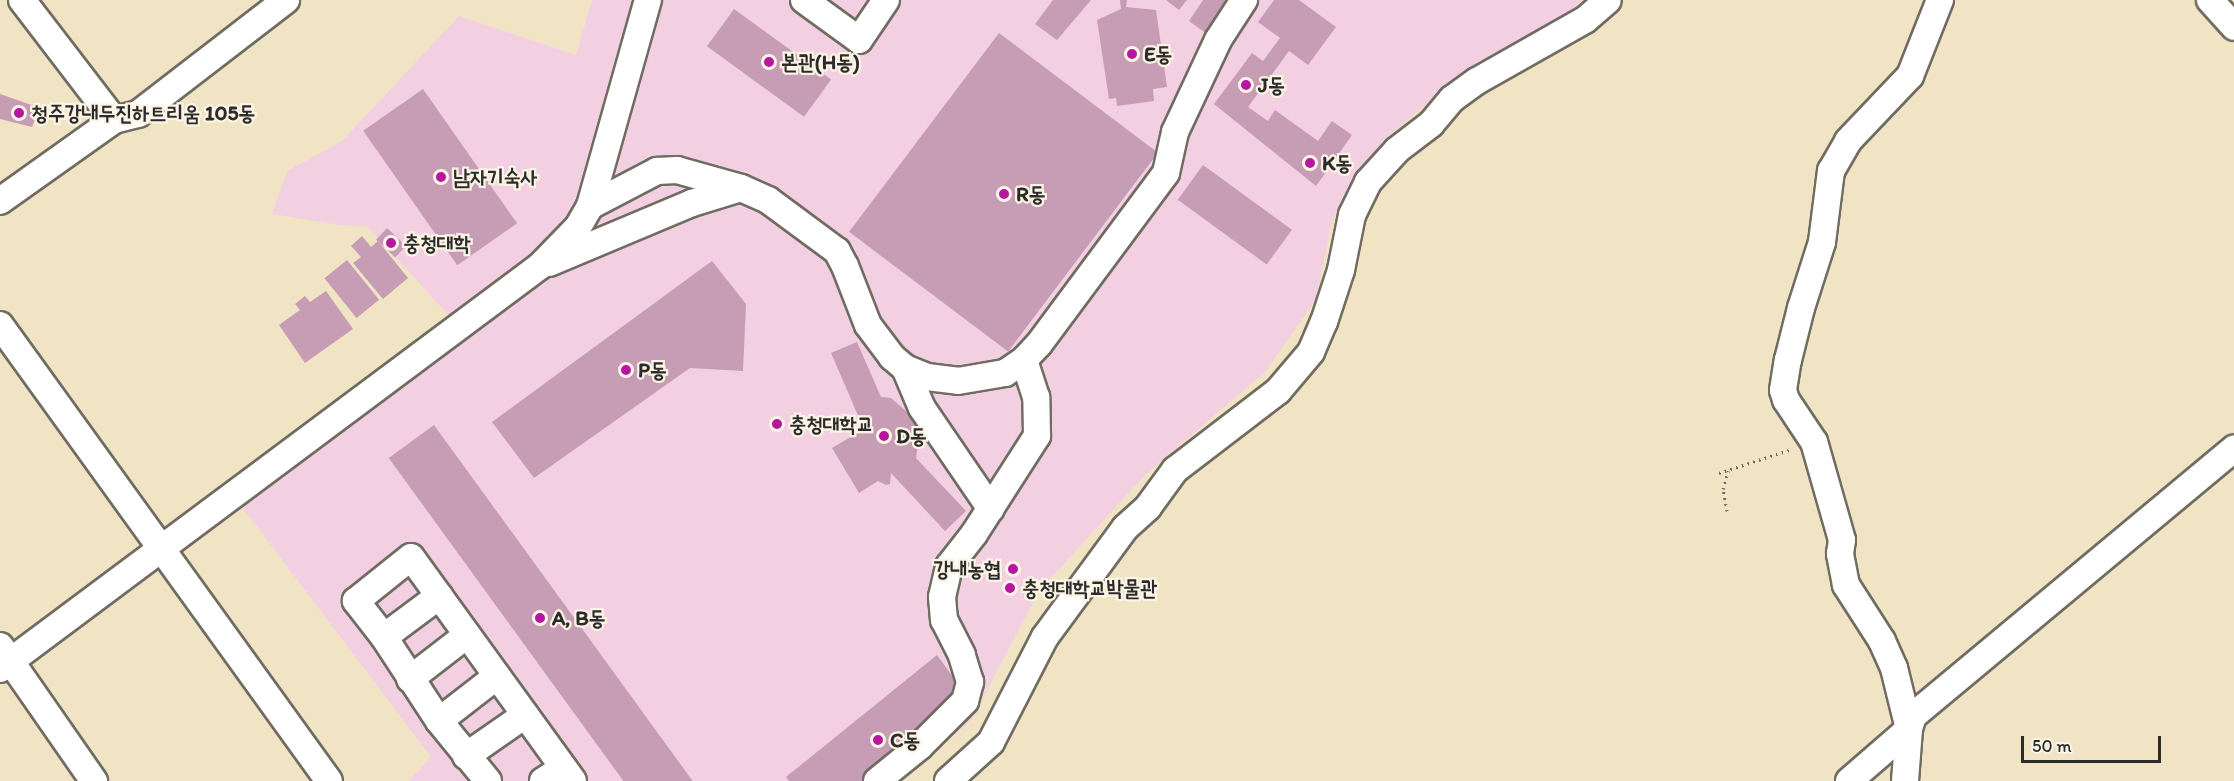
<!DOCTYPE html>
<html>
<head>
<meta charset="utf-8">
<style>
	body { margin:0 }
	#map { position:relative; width:2234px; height:781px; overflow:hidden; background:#f0e4c5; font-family:Itim,"Poor Story",sans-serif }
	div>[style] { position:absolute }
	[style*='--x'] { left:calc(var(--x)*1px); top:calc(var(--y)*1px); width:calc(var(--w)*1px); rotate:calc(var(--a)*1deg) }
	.built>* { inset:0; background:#f2d0e2 }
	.building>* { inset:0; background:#c79cb5; transform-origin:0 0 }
	.path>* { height:3px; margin-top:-1.5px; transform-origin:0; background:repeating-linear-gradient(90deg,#706c61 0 1.5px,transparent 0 6px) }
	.roads { filter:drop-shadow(2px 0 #706c61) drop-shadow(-2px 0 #706c61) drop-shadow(0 2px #706c61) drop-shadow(0 -2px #706c61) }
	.minor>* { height:26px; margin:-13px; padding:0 13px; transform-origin:13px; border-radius:13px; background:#fff }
	.dots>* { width:16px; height:16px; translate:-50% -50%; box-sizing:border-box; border:3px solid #fcf5e5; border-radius:50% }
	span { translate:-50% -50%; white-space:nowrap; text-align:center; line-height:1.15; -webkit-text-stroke:4.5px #fcf5e5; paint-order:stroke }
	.poi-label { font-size:21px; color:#2b2b2b; font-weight:700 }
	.left { translate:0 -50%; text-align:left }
	.right { translate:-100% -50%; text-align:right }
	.scale { position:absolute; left:2021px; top:736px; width:140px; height:27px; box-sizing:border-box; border:3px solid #2b2b2b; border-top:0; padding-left:8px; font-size:18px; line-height:21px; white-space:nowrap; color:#2b2b2b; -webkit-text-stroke:4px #fcf5e5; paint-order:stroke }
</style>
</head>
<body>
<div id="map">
	<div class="built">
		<div style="clip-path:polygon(592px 0,1582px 0,1557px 24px,1477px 62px,1385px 139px,1343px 196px,1332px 222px,1316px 299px,1266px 371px,1144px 476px,1039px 591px,972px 719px,902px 781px,409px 781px,431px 757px,242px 507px,465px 333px,367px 226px,339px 225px,272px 214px,287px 171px,342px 141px,459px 16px,576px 55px)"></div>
	</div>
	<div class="building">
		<div style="clip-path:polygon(1053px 0,1091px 0,1057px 40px,1035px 24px)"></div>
		<div style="clip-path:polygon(1120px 0,1127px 0,1126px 7px,1156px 10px,1167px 87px,1153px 89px,1154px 101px,1117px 106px,1116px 98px,1109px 99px,1097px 20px,1121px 9px)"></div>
		<div style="clip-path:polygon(1166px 0,1187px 0,1179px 10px)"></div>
		<div style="clip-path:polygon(1203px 0,1224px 0,1229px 4px,1207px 34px,1189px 21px)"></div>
		<div style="clip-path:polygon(1274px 0,1299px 0,1336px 27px,1308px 65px,1289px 51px,1248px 107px,1268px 121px,1275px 110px,1318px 141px,1332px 121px,1352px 135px,1316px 186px,1214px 104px,1252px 53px,1263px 61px,1280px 38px,1258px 22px)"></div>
		<div style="left:734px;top:9px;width:120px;height:46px;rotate:36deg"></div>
		<div style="left:999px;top:33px;width:199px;height:249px;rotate:37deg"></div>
		<div style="left:423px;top:89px;width:164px;height:73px;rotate:55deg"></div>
		<div style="clip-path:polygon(0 94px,40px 108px,32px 127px,0 119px)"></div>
		<div style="left:1203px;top:165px;width:110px;height:43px;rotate:36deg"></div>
		<div style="left:387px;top:228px;width:26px;height:16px;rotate:43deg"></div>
		<div style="clip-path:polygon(362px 236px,371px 247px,378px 241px,408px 278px,383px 299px,353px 263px,361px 257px,351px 246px)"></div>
		<div style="left:347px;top:260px;width:51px;height:29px;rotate:51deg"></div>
		<div style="clip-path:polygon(712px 261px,746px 304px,743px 371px,690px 368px,534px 478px,492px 422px)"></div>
		<div style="clip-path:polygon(326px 291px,353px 329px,305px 363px,279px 325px,300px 310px,295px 304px,305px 296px,310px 302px)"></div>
		<div style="clip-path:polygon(857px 342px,881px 397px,891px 398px,914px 418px,919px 437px,916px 458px,966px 511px,945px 531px,891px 473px,890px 484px,886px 485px,878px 481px,859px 493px,832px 448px,849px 438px,856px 428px,863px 427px,831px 353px)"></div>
		<div style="left:434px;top:425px;width:440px;height:56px;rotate:54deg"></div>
		<div style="clip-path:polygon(937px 655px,972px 703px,873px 781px,789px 781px,786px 777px)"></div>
	</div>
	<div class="path">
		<div style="--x:1719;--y:473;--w:77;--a:-18.2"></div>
		<div style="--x:1727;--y:511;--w:22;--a:-100"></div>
		<div style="--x:1723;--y:489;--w:19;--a:-74"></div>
	</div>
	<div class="roads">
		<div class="minor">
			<div style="--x:804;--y:0;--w:68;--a:36"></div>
			<div style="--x:859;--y:40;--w:48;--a:-56"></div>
			<div style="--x:2210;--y:0;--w:36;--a:48"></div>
			<div style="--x:114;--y:120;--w:25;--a:-14"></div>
			<div style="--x:138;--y:114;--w:187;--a:-37.6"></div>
			<div style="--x:0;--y:201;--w:140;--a:-35.4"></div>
			<div style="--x:114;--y:120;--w:151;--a:-127.5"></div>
			<div style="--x:590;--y:206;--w:76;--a:-27.6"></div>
			<div style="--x:657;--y:171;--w:20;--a:-3"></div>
			<div style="--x:677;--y:170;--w:66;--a:15.7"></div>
			<div style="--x:741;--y:188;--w:30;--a:24"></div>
			<div style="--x:768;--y:200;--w:86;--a:36.5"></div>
			<div style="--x:837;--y:251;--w:17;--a:62"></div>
			<div style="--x:845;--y:266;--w:63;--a:68.7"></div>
			<div style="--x:868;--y:325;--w:40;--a:53"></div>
			<div style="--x:892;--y:357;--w:17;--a:40"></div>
			<div style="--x:905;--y:368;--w:24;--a:22"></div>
			<div style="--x:927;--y:377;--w:31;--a:7"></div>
			<div style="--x:958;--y:381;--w:48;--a:-9.7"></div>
			<div style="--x:1005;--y:373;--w:23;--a:-34"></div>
			<div style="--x:1024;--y:360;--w:22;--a:-47"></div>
			<div style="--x:1039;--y:344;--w:213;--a:-53.4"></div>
			<div style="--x:1166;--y:173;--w:42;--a:-77.6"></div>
			<div style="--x:1175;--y:132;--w:102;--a:-64.9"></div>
			<div style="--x:1218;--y:40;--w:48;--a:-57"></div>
			<div style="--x:549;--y:263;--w:155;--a:-22.8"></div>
			<div style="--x:692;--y:203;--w:51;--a:-17"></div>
			<div style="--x:0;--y:325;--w:562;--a:54.19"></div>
			<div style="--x:905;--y:368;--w:43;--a:67"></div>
			<div style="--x:922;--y:408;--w:122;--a:55.7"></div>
			<div style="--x:384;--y:637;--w:69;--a:-36.7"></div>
			<div style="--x:0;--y:646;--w:165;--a:55.2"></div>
			<div style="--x:0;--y:669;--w:674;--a:-36.73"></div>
			<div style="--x:540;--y:266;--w:54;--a:-45.7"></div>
			<div style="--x:578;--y:227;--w:24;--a:-60"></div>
			<div style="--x:590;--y:206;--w:214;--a:-74.3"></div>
			<div style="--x:410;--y:679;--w:72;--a:-37.7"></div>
			<div style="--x:439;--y:721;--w:73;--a:-37.8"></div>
			<div style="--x:466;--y:756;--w:72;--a:-34.8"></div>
			<div style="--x:488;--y:781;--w:77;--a:-129.2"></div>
			<div style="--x:439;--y:721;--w:100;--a:-123.2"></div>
			<div style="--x:384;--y:637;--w:46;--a:-127.9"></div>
			<div style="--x:356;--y:601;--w:70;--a:-38.7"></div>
			<div style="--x:411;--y:557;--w:276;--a:54.1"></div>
			<div style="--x:543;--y:781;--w:24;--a:-33"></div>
			<div style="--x:877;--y:781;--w:55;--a:-39.1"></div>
			<div style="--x:920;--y:746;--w:64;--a:-45"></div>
			<div style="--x:965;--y:701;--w:20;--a:-75"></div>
			<div style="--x:970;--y:682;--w:28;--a:-107"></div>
			<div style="--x:962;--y:655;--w:39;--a:-117"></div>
			<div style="--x:944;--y:620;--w:23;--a:-95"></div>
			<div style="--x:942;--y:597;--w:32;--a:-77"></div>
			<div style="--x:949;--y:566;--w:41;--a:-52"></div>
			<div style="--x:974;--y:534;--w:117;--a:-57.3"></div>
			<div style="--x:1037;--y:436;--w:39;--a:-91"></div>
			<div style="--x:1036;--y:397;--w:39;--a:-108"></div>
			<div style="--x:948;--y:781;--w:58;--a:-42.2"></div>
			<div style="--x:991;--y:742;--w:118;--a:-62.8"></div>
			<div style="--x:1045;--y:637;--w:135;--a:-53.7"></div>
			<div style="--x:1125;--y:528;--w:31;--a:-42"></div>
			<div style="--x:1148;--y:507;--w:46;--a:-53.9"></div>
			<div style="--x:1175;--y:470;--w:130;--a:-37.5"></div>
			<div style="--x:1278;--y:391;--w:51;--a:-49.8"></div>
			<div style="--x:1311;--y:352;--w:33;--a:-67"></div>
			<div style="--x:1324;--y:322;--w:55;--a:-71.9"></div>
			<div style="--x:1341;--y:270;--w:56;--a:-78.7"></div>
			<div style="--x:1352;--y:215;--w:37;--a:-64"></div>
			<div style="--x:1368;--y:182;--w:43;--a:-47.8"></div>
			<div style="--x:1397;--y:150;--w:43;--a:-37.4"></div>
			<div style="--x:1431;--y:124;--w:33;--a:-50"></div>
			<div style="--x:1452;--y:99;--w:31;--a:-36"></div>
			<div style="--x:1477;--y:81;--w:124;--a:-29.5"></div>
			<div style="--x:1585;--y:20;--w:30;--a:-41"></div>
			<div style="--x:1849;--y:781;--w:79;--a:-40.9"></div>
			<div style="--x:1909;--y:729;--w:14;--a:-73"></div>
			<div style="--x:1913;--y:716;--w:418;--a:-39.8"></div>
			<div style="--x:1905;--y:781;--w:52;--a:-85.6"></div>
			<div style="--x:1909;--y:729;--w:63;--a:-103.8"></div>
			<div style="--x:1894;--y:668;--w:30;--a:-114"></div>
			<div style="--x:1882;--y:641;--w:67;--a:-122.7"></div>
			<div style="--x:1846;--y:585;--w:32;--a:-101"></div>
			<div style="--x:1840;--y:554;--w:14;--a:-82"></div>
			<div style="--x:1842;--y:540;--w:102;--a:-105.9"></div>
			<div style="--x:1814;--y:442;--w:50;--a:-123.7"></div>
			<div style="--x:1786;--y:400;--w:10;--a:-107"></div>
			<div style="--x:1783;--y:390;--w:30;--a:-81"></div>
			<div style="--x:1788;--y:360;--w:54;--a:-76"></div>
			<div style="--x:1801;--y:308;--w:69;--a:-72.3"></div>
			<div style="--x:1822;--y:242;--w:72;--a:-82.8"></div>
			<div style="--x:1831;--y:171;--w:34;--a:-60"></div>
			<div style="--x:1848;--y:141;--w:90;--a:-46.4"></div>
			<div style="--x:1910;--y:76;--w:82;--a:-68.5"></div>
		</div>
	</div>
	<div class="dots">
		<div style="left:1132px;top:54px;background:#b5179e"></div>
		<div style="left:769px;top:62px;background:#b5179e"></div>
		<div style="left:1246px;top:85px;background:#b5179e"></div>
		<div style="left:19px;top:113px;background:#b5179e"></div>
		<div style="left:1310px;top:163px;background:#b5179e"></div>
		<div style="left:441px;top:177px;background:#b5179e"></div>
		<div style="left:1004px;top:194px;background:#b5179e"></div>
		<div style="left:391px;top:243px;background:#b5179e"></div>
		<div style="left:626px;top:370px;background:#b5179e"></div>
		<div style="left:777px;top:424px;background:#b5179e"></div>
		<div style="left:884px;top:436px;background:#b5179e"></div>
		<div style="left:1013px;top:569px;background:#b5179e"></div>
		<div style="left:1010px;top:588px;background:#b5179e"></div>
		<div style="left:540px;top:618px;background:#b5179e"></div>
		<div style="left:878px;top:740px;background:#b5179e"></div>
	</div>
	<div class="poi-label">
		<span class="left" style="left:1144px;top:54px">E동</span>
		<span class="left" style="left:781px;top:62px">본관(H동)</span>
		<span class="left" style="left:1258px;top:85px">J동</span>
		<span class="left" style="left:31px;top:113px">청주강내두진하트리움 105동</span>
		<span class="left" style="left:1322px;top:163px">K동</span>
		<span class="left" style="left:453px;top:177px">남자기숙사</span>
		<span class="left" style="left:1016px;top:194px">R동</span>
		<span class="left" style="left:403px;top:243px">충청대학</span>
		<span class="left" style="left:638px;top:370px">P동</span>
		<span class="left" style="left:789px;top:424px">충청대학교</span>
		<span class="left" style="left:896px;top:436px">D동</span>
		<span class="right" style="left:1001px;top:569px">강내농협</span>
		<span class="left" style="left:1022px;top:588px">충청대학교박물관</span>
		<span class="left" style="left:552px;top:618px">A, B동</span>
		<span class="left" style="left:890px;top:740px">C동</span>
	</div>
	<div class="scale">50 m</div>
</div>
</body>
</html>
